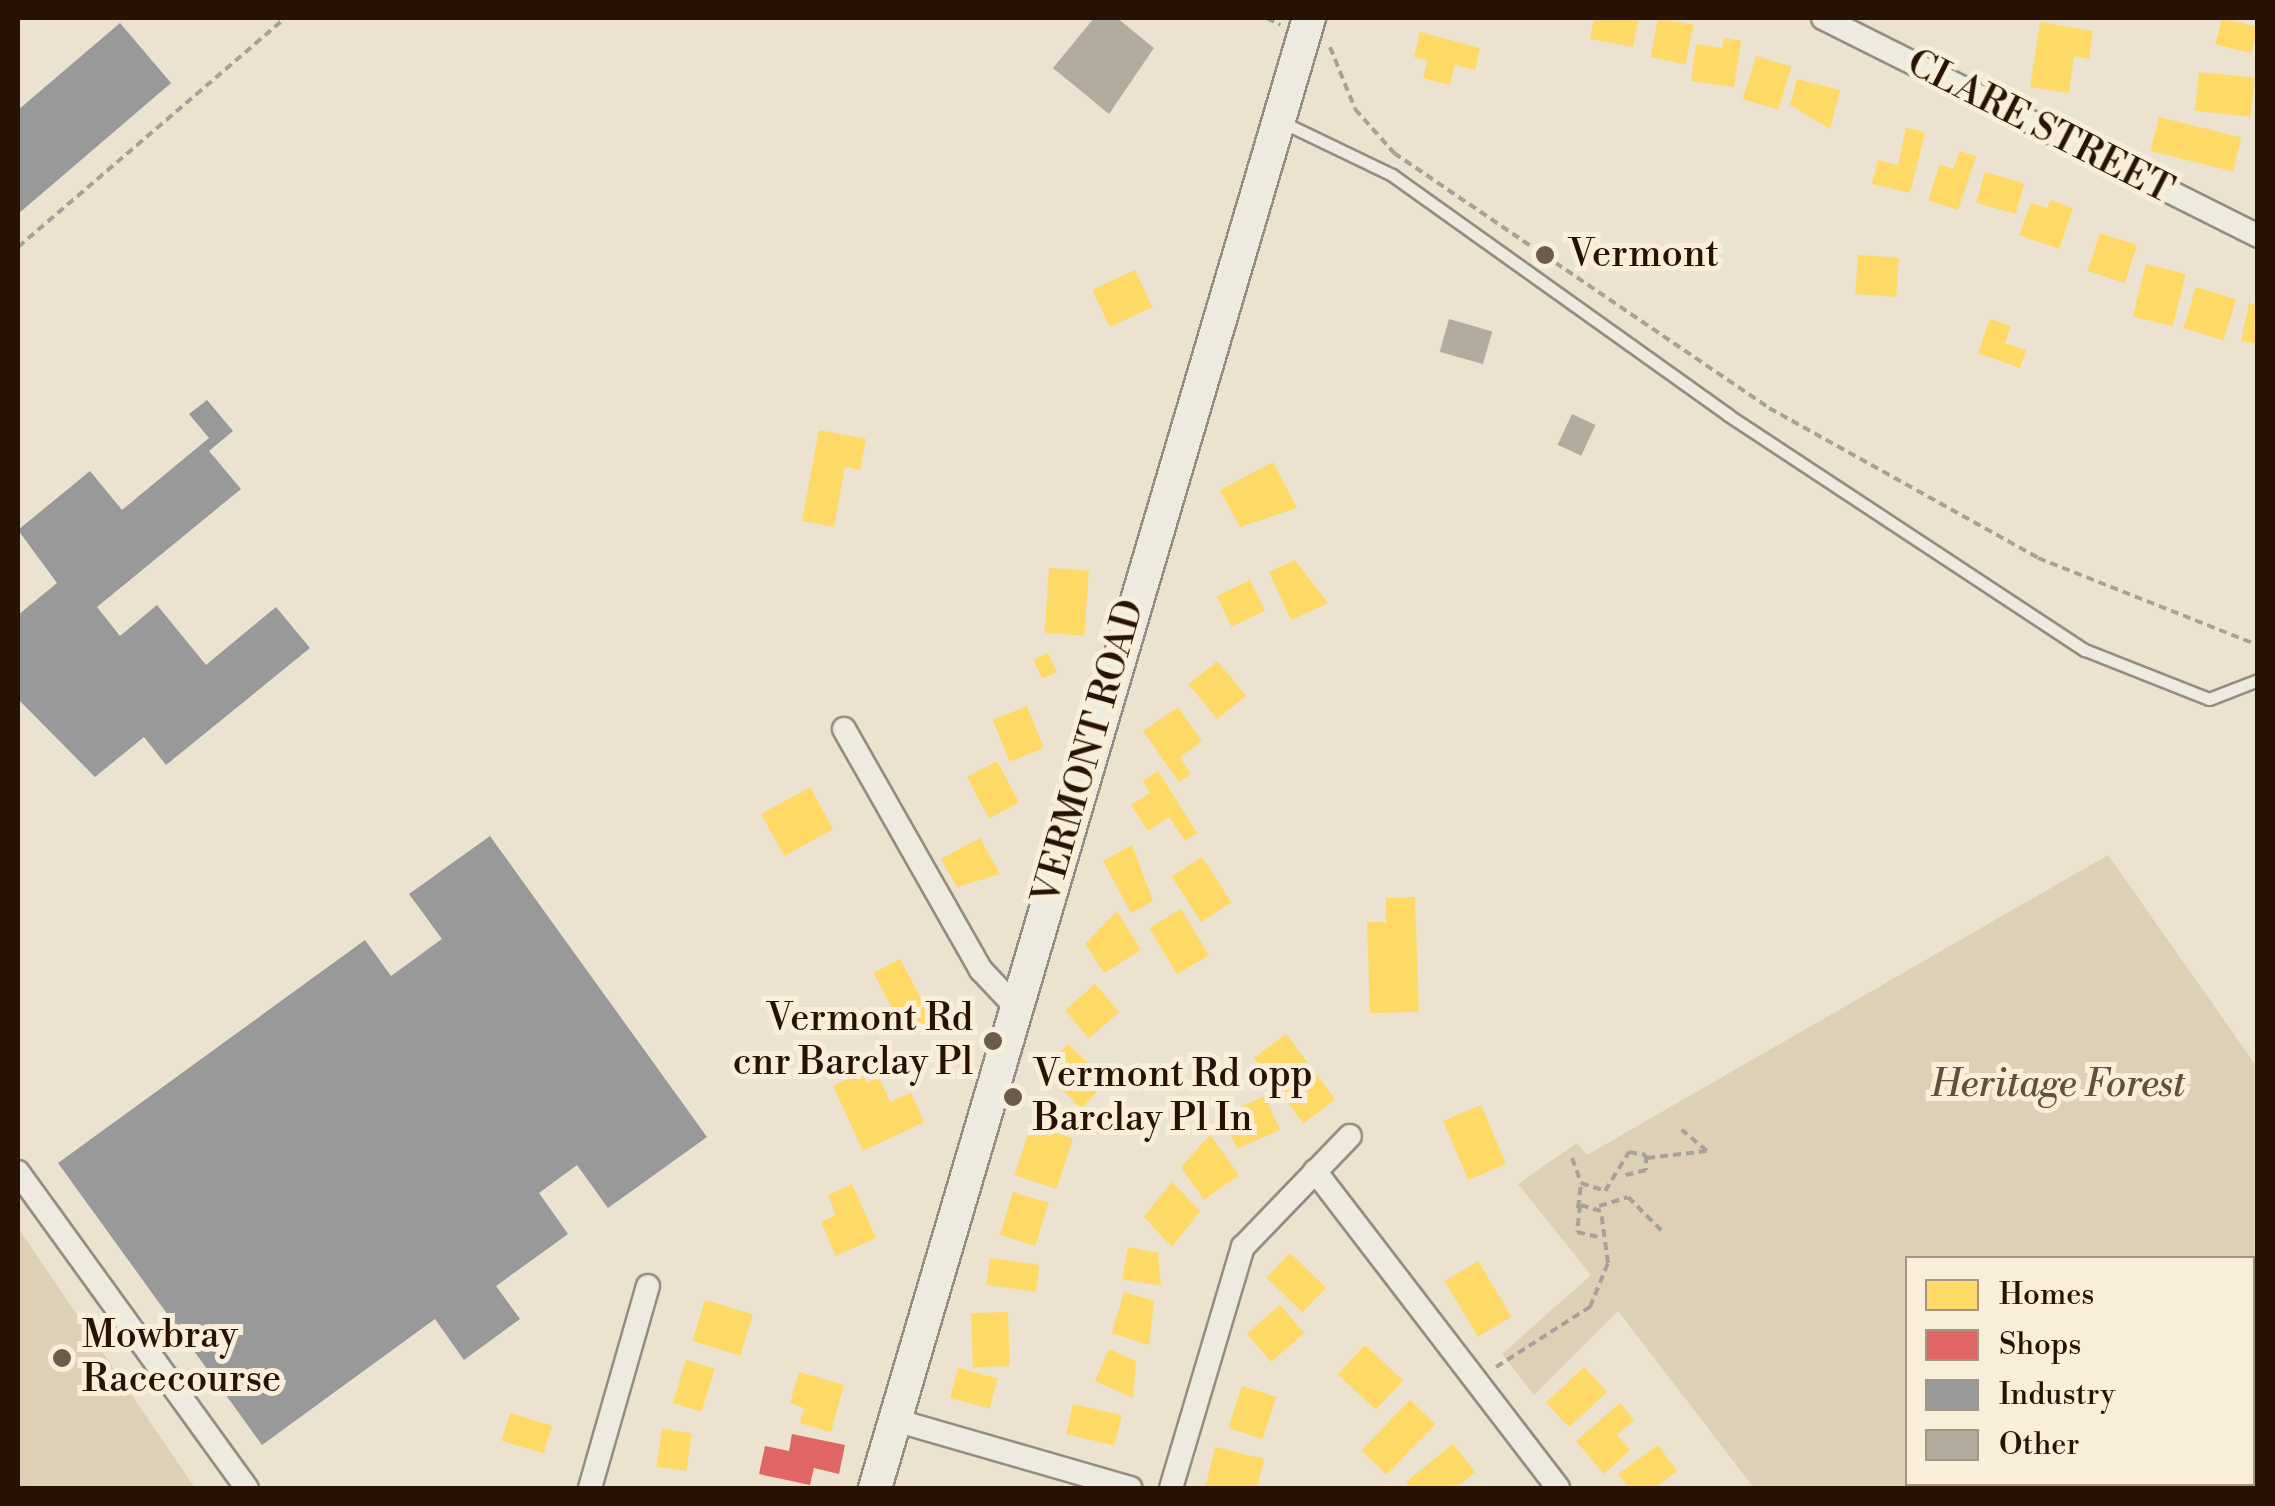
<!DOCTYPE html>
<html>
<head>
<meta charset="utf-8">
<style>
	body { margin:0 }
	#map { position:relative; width:2275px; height:1506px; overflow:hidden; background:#ebe2cf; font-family:"Libre Bodoni",serif }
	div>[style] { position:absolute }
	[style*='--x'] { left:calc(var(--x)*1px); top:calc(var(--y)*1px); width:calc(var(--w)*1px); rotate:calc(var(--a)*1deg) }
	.green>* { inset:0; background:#ded0b7 }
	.homes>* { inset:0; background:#ffd966; transform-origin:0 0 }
	.shops>* { inset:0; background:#e06666 }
	.industry>* { inset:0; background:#999 }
	.building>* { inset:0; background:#b3ab9e; transform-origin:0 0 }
	.path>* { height:4px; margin-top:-2px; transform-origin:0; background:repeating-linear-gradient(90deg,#a6a199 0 8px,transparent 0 13px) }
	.roads { filter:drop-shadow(2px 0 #958d81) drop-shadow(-2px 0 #958d81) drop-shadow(0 2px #958d81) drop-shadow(0 -2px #958d81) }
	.lane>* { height:11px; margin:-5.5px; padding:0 5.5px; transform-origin:5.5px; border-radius:5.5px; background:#eeeae0 }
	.street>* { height:22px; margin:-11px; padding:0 11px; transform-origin:11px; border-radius:11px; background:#eeeae0 }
	.secondary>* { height:32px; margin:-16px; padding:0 16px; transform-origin:16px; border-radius:16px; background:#eeeae0 }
	.dots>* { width:28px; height:28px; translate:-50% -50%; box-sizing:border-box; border:5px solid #f9eed9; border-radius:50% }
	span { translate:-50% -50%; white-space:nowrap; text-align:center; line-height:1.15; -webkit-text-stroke:10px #f9eed9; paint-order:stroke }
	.street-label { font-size:38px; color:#271204 }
	.poi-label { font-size:38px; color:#271204 }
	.left { translate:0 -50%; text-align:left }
	.right { translate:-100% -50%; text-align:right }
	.park-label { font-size:38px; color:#634f3c; font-style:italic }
	.frame { position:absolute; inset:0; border:20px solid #271204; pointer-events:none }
	.legend { position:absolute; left:1905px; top:1256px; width:350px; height:230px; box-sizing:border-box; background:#f9eed9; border:2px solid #a59684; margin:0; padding:12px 18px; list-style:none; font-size:30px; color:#271204 }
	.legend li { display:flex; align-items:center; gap:20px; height:50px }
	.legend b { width:50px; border:2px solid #a59684 }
</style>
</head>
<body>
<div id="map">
	<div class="green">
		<div style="clip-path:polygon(evenodd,2108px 855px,2257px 1067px,2257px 1488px,1754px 1488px,1618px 1311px,1534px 1395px,1502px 1354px,1591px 1275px,1518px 1184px,1577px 1143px,1587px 1155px,2108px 855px,1908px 1258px,2252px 1258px,2252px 1484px,1908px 1484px,1908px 1258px)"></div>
		<div style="clip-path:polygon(18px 1228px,195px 1488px,18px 1488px)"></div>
	</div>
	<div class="homes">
		<div style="clip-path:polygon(1594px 18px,1639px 18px,1633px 47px,1590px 39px)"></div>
		<div style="left:1658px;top:18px;width:36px;height:40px;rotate:11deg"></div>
		<div style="left:2222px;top:18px;width:37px;height:27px;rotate:14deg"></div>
		<div style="clip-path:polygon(2040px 22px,2093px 31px,2089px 59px,2074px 56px,2069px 93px,2030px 87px)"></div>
		<div style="clip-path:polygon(1420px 32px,1480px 48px,1475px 70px,1455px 65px,1450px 85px,1423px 78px,1428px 60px,1414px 57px)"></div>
		<div style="clip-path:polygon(1724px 38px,1741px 41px,1734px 87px,1691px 81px,1696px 44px,1722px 48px)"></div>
		<div style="left:1756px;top:56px;width:37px;height:45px;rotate:17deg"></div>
		<div style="left:2199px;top:72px;width:56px;height:39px;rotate:6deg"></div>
		<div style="clip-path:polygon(1797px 79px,1840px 90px,1830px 129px,1790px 105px)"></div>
		<div style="left:2159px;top:117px;width:85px;height:35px;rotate:14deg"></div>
		<div style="clip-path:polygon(1906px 128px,1925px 132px,1910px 193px,1872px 184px,1878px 160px,1898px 165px)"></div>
		<div style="clip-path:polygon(1960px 151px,1976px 156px,1958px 210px,1928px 200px,1940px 164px,1953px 169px)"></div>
		<div style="left:1985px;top:172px;width:41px;height:32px;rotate:16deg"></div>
		<div style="clip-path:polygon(2051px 200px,2073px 208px,2059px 249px,2019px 235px,2031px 203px,2047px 208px)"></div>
		<div style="left:2100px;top:233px;width:39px;height:40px;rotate:18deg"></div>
		<div style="left:1858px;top:255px;width:41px;height:39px;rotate:4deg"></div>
		<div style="left:2146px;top:264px;width:41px;height:54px;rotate:14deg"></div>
		<div style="left:1135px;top:270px;width:41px;height:47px;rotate:65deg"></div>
		<div style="left:2196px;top:287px;width:42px;height:43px;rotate:17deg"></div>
		<div style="clip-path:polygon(2249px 303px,2258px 305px,2258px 344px,2241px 341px)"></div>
		<div style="clip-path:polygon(1990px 319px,2011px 326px,2005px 343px,2026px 350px,2020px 368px,1978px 353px)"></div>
		<div style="clip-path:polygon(819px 430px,866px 439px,860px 470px,845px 467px,834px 527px,802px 521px)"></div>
		<div style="clip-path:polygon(1273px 462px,1297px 508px,1240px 527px,1220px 490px)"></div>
		<div style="clip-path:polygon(1295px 560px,1328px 603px,1291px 620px,1269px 572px)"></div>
		<div style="left:1049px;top:568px;width:40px;height:65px;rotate:4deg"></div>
		<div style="left:1250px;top:580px;width:34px;height:37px;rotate:64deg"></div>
		<div style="left:1048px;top:653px;width:21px;height:16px;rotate:65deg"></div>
		<div style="left:1217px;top:661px;width:45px;height:37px;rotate:50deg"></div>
		<div style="left:1027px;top:706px;width:45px;height:37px;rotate:68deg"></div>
		<div style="clip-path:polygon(1178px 707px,1202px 741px,1180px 757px,1191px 774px,1179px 782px,1143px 731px)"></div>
		<div style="left:997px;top:761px;width:47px;height:34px;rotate:62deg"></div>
		<div style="clip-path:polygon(1158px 771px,1197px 833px,1185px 841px,1169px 817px,1148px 831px,1131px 805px,1150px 793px,1143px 781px)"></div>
		<div style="left:810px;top:787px;width:48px;height:56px;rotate:61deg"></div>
		<div style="clip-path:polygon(980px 838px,1000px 874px,957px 887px,941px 859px)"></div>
		<div style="clip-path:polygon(1132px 845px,1153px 901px,1131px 913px,1103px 861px)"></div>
		<div style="left:1202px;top:857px;width:54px;height:36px;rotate:57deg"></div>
		<div style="clip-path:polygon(1415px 897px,1419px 1012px,1370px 1013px,1367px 922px,1386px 922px,1386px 898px)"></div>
		<div style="left:1181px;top:909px;width:54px;height:37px;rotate:59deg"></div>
		<div style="clip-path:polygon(1117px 911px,1141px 950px,1104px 973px,1085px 944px)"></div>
		<div style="left:900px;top:959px;width:69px;height:30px;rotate:62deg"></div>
		<div style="left:1095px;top:984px;width:37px;height:40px;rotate:49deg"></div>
		<div style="left:1286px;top:1034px;width:82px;height:40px;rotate:53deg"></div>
		<div style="left:1068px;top:1044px;width:54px;height:37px;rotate:44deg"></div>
		<div style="clip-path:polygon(862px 1072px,867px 1083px,879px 1077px,890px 1102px,911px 1093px,924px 1122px,863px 1151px,833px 1086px)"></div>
		<div style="left:1265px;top:1096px;width:37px;height:47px;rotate:66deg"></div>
		<div style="left:1481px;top:1105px;width:64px;height:41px;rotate:67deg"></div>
		<div style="left:1031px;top:1125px;width:44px;height:53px;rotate:18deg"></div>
		<div style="clip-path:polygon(1210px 1135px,1239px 1175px,1204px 1200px,1181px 1167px)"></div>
		<div style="clip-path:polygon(1172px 1182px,1200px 1211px,1172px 1247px,1144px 1217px)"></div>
		<div style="clip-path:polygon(852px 1184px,876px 1238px,836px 1256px,821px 1222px,836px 1215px,828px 1195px)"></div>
		<div style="left:1013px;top:1192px;width:37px;height:45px;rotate:17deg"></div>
		<div style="clip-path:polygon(1128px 1247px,1158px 1253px,1161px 1286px,1122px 1279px)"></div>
		<div style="left:1290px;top:1253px;width:50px;height:34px;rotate:44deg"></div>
		<div style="left:990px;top:1258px;width:50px;height:27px;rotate:8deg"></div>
		<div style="left:1478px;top:1261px;width:65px;height:39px;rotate:59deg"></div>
		<div style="clip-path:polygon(1124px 1292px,1154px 1301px,1149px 1345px,1112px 1333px)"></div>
		<div style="left:705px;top:1300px;width:50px;height:43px;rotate:17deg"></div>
		<div style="left:1280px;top:1305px;width:37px;height:44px;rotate:49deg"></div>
		<div style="left:1008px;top:1312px;width:54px;height:37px;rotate:88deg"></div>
		<div style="left:1365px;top:1345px;width:52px;height:40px;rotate:43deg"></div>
		<div style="clip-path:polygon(1109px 1349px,1136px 1361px,1133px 1398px,1095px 1381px)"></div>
		<div style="left:686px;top:1360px;width:30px;height:45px;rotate:17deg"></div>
		<div style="left:1584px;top:1367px;width:34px;height:52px;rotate:47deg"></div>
		<div style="left:958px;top:1368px;width:41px;height:31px;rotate:15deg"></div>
		<div style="clip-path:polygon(799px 1372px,844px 1385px,831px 1432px,800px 1423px,804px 1408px,790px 1403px)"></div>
		<div style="left:1242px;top:1386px;width:36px;height:44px;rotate:18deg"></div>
		<div style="left:1410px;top:1400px;width:35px;height:70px;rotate:44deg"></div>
		<div style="clip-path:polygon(1620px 1403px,1634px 1420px,1617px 1435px,1630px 1450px,1604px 1474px,1576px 1441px)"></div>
		<div style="left:1073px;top:1404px;width:50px;height:31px;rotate:13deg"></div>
		<div style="left:510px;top:1413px;width:44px;height:29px;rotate:17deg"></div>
		<div style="left:662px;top:1429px;width:30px;height:38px;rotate:8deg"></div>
		<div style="clip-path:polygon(1453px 1444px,1475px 1472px,1459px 1485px,1411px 1488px,1406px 1482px)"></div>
		<div style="clip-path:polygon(1658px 1445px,1677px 1471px,1654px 1488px,1629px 1488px,1618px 1474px)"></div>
		<div style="clip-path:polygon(1215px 1447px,1264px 1459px,1257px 1488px,1205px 1488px)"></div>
	</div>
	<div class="shops">
		<div style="clip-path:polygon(792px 1434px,845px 1445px,839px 1474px,814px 1468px,810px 1485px,759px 1474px,765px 1446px,789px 1451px)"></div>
	</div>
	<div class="industry">
		<div style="clip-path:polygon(120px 23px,171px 83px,18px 214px,18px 110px)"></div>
		<div style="clip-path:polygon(207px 400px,233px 431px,209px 451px,241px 489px,97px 607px,120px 636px,157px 605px,206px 665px,276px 607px,310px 648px,166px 765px,144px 737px,95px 777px,18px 699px,18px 615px,57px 583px,18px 530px,90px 471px,122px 510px,209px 438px,189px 414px)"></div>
		<div style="clip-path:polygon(490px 836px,707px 1137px,608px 1208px,577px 1165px,539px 1193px,568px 1234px,496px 1286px,520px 1319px,464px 1360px,435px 1319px,262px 1445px,58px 1163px,365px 940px,391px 976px,442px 939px,409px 894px)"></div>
	</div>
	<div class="building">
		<div style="clip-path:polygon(1094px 18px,1117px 18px,1154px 48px,1109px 114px,1053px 68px)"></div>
		<div style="left:1449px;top:319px;width:45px;height:34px;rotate:16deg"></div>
		<div style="left:1572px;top:414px;width:26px;height:34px;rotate:25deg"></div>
	</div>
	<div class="path">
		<div style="--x:1267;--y:18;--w:15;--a:28"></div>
		<div style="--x:1330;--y:47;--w:67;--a:68"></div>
		<div style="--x:1355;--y:109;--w:59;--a:48.4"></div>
		<div style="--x:1394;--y:153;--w:453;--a:34.2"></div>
		<div style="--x:1769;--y:408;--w:308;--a:29.1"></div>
		<div style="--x:2038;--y:558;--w:237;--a:21.6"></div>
		<div style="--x:18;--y:247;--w:352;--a:-40.6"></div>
		<div style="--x:1572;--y:1158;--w:27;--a:70"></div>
		<div style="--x:1581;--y:1183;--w:23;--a:18"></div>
		<div style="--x:1647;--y:1158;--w:60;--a:-6.7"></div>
		<div style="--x:1707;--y:1151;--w:33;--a:-140"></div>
		<div style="--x:1605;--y:1191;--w:46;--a:-58.4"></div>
		<div style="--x:1629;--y:1152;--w:17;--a:10"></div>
		<div style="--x:1646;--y:1155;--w:15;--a:90"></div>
		<div style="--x:1646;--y:1170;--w:25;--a:166"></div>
		<div style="--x:1599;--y:1206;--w:30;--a:-17"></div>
		<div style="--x:1628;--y:1197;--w:47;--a:45"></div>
		<div style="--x:1578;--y:1208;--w:25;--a:-83"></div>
		<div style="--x:1496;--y:1367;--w:112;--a:-32.6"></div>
		<div style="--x:1590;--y:1307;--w:48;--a:-67.8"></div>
		<div style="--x:1608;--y:1263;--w:52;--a:-97.7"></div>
		<div style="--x:1601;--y:1211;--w:22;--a:-164"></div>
		<div style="--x:1580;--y:1205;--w:27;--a:96"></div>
		<div style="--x:1577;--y:1232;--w:22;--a:13"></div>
		<div style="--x:2203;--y:1484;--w:7;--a:34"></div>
		<div style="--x:2072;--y:1488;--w:6;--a:-45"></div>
	</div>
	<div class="roads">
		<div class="lane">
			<div style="--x:1280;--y:121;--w:124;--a:25.7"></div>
			<div style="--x:1392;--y:175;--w:413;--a:35.5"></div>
			<div style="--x:1728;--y:415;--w:427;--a:33.4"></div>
			<div style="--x:2085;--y:650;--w:133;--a:21.6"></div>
			<div style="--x:2209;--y:699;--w:53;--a:-21.2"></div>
		</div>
		<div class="street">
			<div style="--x:1823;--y:18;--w:487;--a:26.6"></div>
			<div style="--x:844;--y:729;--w:277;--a:60.4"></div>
			<div style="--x:981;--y:970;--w:50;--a:46.6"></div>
			<div style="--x:1315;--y:1171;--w:399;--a:52.5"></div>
			<div style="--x:18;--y:1172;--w:390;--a:54.1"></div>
			<div style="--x:895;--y:1420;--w:245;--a:16.1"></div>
			<div style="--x:590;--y:1488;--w:210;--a:-74"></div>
			<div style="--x:1171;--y:1488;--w:252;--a:-73.4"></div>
			<div style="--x:1243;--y:1247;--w:154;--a:-46.1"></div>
		</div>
		<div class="secondary">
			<div style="--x:875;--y:1488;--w:1533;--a:-73.55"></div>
		</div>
	</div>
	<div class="dots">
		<div style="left:1545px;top:255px;background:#6c5b4b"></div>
		<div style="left:993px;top:1041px;background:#6c5b4b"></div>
		<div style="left:1013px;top:1097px;background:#6c5b4b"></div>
		<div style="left:62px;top:1358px;background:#6c5b4b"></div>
	</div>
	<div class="street-label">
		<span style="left:2040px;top:127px;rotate:27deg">CLARE STREET</span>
		<span style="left:1089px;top:752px;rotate:-74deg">VERMONT ROAD</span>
	</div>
	<div class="poi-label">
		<span class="left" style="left:1568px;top:255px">Vermont</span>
		<span class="right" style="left:973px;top:1041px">Vermont Rd<br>cnr Barclay Pl</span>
		<span class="left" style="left:1033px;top:1097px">Vermont Rd opp<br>Barclay Pl In</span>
		<span class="left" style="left:82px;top:1358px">Mowbray<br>Racecourse</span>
	</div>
	<div class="park-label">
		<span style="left:2058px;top:1085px">Heritage Forest</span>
	</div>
	<div class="frame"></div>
	<ul class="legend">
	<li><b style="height:28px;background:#ffd966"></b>Homes</li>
	<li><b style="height:28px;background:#e06666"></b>Shops</li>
	<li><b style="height:28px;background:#999"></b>Industry</li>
	<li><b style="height:28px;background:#b3ab9e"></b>Other</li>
	</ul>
</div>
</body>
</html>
